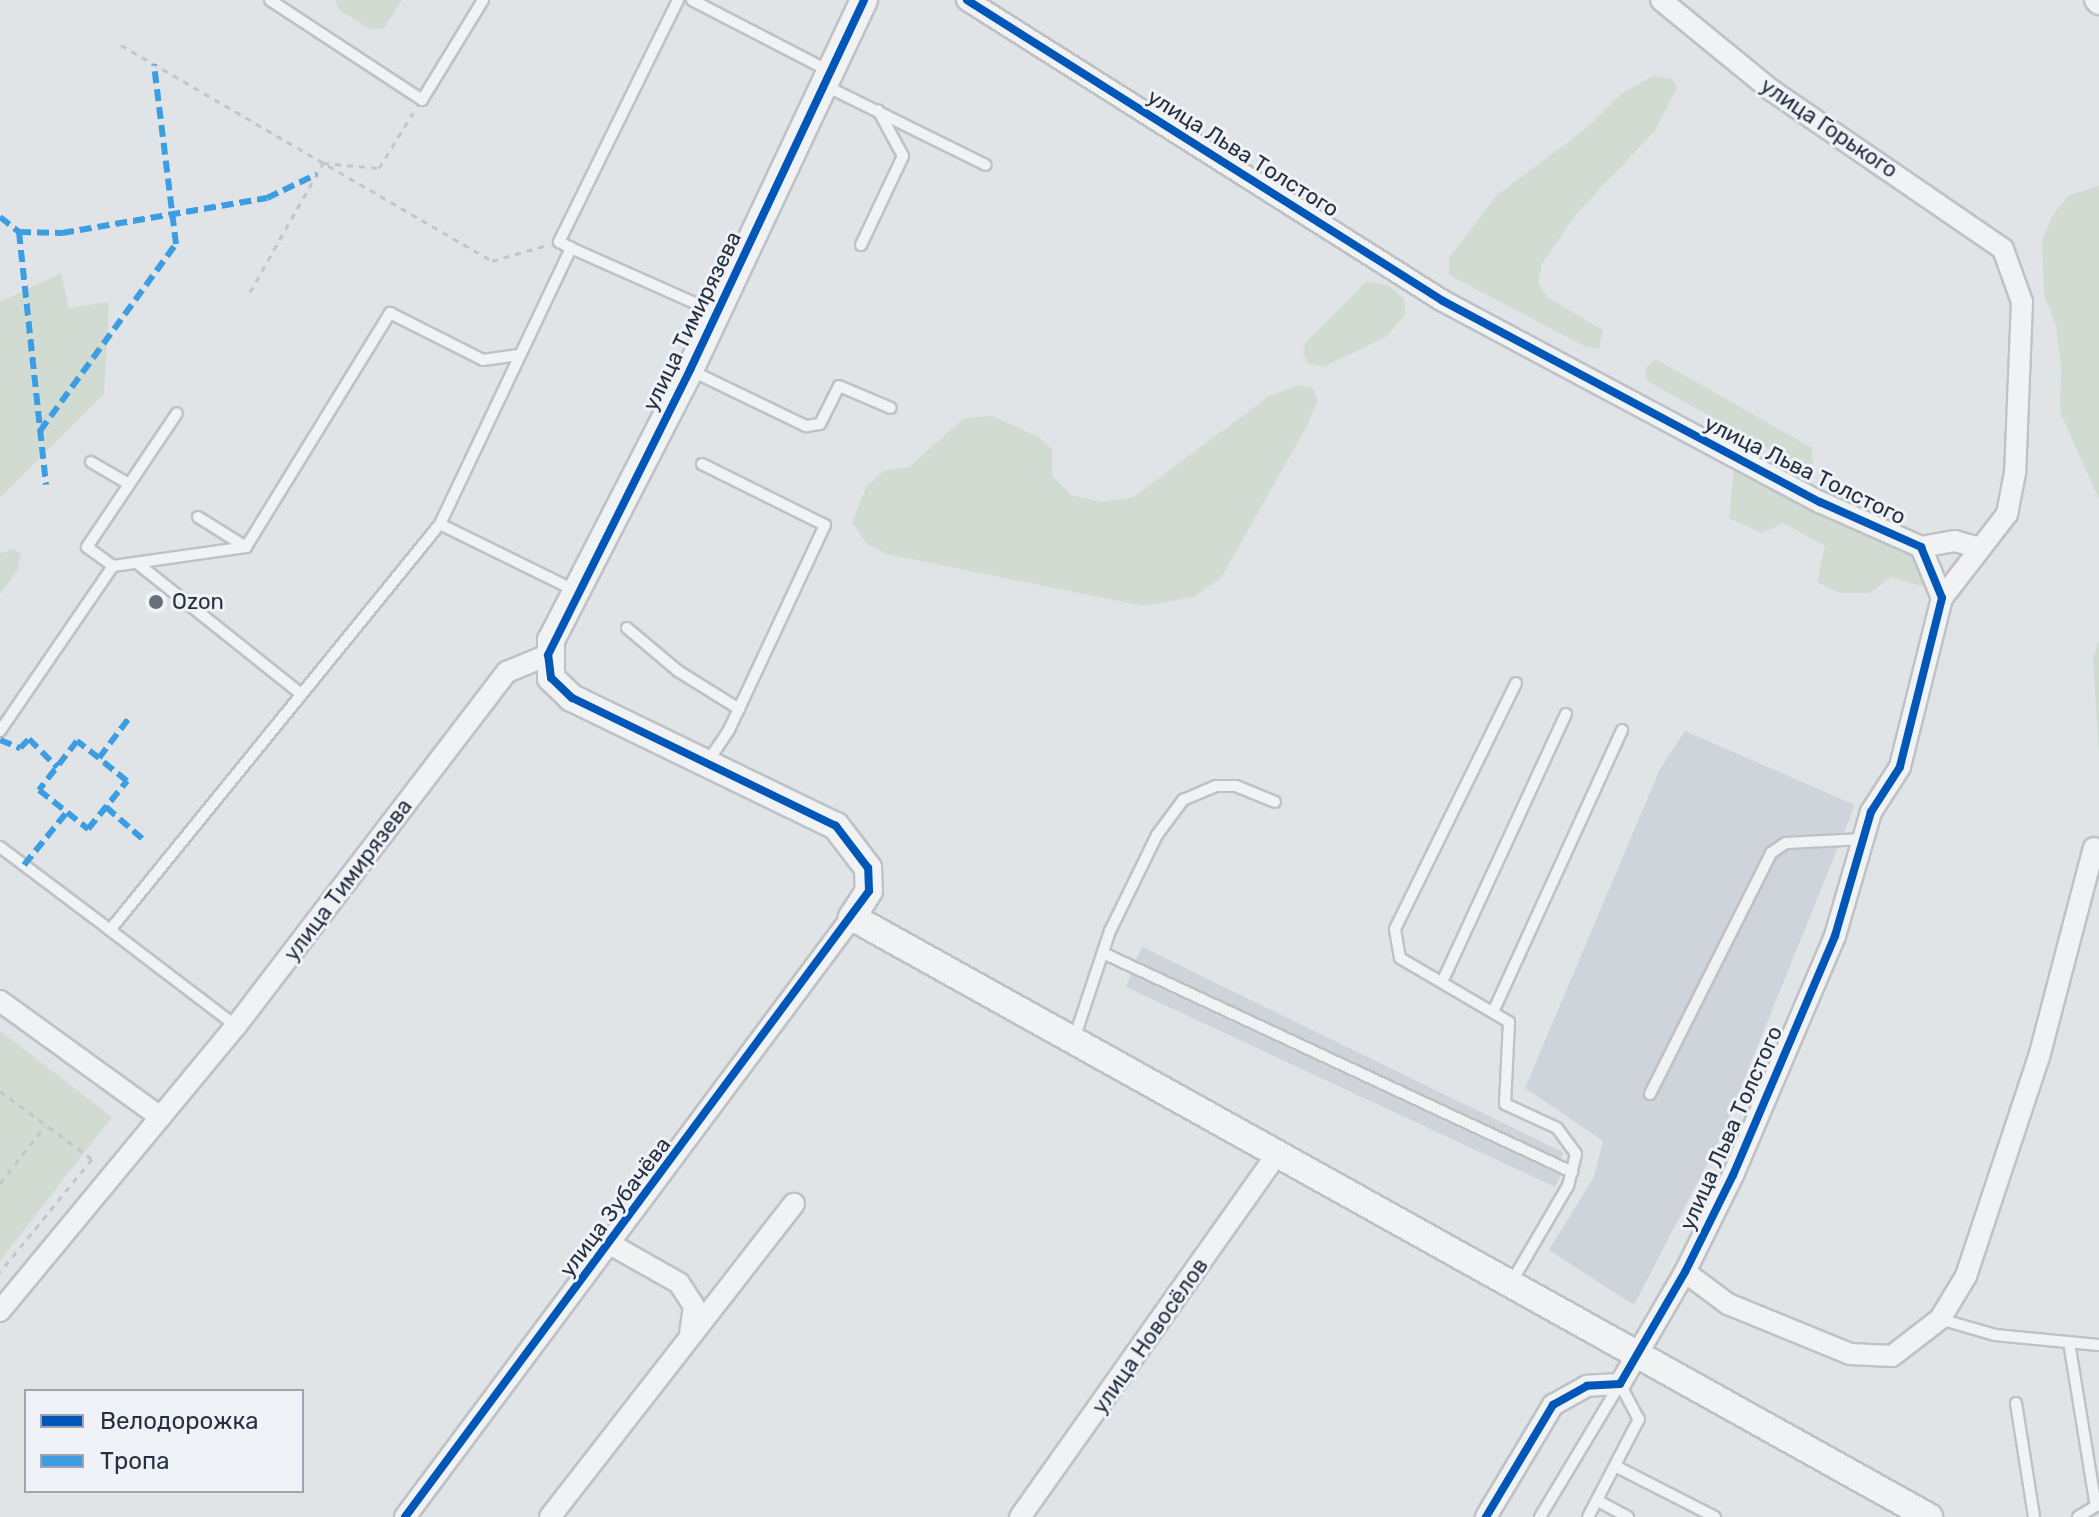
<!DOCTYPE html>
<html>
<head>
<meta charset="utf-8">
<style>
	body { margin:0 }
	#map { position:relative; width:2099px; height:1517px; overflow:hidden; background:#e1e4e7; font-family:Rubik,sans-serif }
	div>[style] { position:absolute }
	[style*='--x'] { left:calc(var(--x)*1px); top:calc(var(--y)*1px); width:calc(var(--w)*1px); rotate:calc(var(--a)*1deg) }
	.built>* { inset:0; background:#cfd3da; transform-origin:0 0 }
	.green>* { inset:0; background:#d1dbd2 }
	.path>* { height:3px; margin-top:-1.5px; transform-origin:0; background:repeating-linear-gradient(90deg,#c3c5ca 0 6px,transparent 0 12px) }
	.roads { filter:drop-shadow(2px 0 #bfc2c5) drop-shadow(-2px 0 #bfc2c5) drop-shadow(0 2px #bfc2c5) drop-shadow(0 -2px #bfc2c5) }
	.service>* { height:10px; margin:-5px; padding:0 5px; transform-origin:5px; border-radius:5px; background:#f1f2f3 }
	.minor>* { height:20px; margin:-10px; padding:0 10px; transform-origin:10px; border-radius:10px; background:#f1f2f3 }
	.tertiary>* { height:26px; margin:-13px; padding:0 13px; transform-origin:13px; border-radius:13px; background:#f1f2f3 }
	.quiet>* { height:6px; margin-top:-3px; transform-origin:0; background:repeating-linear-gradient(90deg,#3d9de3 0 12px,transparent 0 18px) }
	.cycleway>* { height:8px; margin:-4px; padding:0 4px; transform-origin:4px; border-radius:4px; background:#0057b8 }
	.dots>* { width:22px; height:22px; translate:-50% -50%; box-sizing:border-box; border:4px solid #eff2f7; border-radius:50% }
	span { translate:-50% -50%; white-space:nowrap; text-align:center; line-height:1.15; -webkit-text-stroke:6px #eff2f7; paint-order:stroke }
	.street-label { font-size:22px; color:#273041 }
	.poi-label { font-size:22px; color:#273041 }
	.left { translate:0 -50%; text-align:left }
	.legend { position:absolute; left:24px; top:1389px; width:280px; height:104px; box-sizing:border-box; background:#eff2f7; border:2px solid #9fa4ae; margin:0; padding:10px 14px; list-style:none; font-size:24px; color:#273041 }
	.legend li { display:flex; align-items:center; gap:16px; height:40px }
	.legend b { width:40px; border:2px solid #9fa4ae }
</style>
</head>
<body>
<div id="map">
	<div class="built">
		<div style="clip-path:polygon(1685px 731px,1855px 805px,1720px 1139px,1634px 1305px,1549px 1250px,1594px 1177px,1603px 1141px,1525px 1088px,1660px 769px)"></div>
		<div style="left:1142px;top:947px;width:469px;height:15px;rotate:26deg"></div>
		<div style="left:1131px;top:975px;width:474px;height:13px;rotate:25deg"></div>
	</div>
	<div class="green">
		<div style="clip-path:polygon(336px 0,402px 0,384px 28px,371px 30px,338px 9px)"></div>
		<div style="clip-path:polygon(1653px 76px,1672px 79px,1677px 88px,1655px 131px,1577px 213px,1542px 264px,1538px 282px,1547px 297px,1603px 330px,1599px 349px,1586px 347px,1449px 275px,1449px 258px,1497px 195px,1588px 127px,1622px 93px)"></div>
		<div style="clip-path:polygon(2099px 186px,2099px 499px,2060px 412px,2061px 368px,2056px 325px,2044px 295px,2042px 241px,2052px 216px,2069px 195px)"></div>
		<div style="clip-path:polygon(61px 273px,69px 308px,109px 302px,104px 394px,0 498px,0 302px)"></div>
		<div style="clip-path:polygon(1367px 281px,1388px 285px,1404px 299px,1405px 315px,1386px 337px,1323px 367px,1307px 363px,1303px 352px,1306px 342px)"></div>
		<div style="clip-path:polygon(1656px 359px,1812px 448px,1813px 464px,1797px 465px,1647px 381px,1645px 368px)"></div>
		<div style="clip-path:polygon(1299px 385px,1312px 387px,1318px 399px,1308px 424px,1221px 578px,1193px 597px,1143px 606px,886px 554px,868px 545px,852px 523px,866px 487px,884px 471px,909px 467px,964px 418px,993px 416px,1040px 438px,1052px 449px,1052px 475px,1071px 495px,1103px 502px,1134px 497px,1269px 396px)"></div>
		<div style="clip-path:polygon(1734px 468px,1815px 513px,1914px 555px,1925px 587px,1891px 577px,1870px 593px,1840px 593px,1817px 582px,1825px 546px,1783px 523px,1762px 533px,1729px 518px)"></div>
		<div style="clip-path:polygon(14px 549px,21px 555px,17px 571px,0 594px,0 553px)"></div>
		<div style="clip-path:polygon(2099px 640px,2099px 756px,2093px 658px)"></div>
		<div style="clip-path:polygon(0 1031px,112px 1117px,0 1261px)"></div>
	</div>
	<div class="path">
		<div style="--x:121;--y:45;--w:429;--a:30.2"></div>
		<div style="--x:492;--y:261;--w:54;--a:-16.1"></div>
		<div style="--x:250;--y:292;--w:148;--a:-60.5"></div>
		<div style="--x:323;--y:163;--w:56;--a:5.1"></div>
		<div style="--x:379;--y:168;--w:65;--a:-58.3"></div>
		<div style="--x:0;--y:1091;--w:114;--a:36.5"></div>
		<div style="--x:92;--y:1159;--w:146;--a:129.2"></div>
		<div style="--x:0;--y:1183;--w:73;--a:-51.7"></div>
	</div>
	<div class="roads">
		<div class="service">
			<div style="--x:270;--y:0;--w:182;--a:33.3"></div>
			<div style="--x:422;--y:100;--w:117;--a:-58.6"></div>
			<div style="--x:692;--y:0;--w:154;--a:27.4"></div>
			<div style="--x:826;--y:86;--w:178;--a:26.3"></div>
			<div style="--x:861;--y:245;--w:98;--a:-64.7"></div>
			<div style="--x:903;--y:156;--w:52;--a:-118.5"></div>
			<div style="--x:571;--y:248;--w:158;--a:24"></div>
			<div style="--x:692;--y:371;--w:127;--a:25.8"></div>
			<div style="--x:806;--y:426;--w:14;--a:-8"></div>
			<div style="--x:820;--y:424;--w:42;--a:-63.4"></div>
			<div style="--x:839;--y:386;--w:56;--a:22.9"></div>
			<div style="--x:91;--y:462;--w:44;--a:30.1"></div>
			<div style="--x:702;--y:464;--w:137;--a:26.4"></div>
			<div style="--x:825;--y:525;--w:226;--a:115.1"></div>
			<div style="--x:729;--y:730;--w:37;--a:124"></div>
			<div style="--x:198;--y:517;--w:57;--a:32"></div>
			<div style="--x:246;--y:547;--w:275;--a:-58.4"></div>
			<div style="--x:390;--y:313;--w:104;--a:26.8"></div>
			<div style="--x:483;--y:360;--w:36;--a:-8"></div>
			<div style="--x:137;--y:563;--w:210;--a:38.6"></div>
			<div style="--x:113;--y:566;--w:134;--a:-8.1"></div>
			<div style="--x:574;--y:590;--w:149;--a:-153.8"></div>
			<div style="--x:440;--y:524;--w:306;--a:-64.6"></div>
			<div style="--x:571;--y:248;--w:13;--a:-153"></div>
			<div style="--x:559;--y:242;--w:270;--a:-63.8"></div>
			<div style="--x:627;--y:628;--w:67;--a:40.1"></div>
			<div style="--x:678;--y:671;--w:72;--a:31.9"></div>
			<div style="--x:0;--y:731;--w:200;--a:-55.6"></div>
			<div style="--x:113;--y:566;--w:32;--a:-144"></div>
			<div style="--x:87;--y:547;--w:161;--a:-56.1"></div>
			<div style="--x:0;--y:847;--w:138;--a:37"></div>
			<div style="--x:1103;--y:953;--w:518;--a:25.03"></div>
			<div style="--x:1443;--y:980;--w:293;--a:-65.2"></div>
			<div style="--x:1493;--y:1012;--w:310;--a:-65.4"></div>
			<div style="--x:236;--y:1026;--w:158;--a:-142.7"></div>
			<div style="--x:110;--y:930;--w:523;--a:-50.9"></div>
			<div style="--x:1074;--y:1039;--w:114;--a:-71.6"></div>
			<div style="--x:1110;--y:931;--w:107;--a:-63.9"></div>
			<div style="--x:1157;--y:835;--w:44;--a:-53.4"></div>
			<div style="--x:1183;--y:800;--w:36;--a:-23"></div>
			<div style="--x:1216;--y:786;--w:20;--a:0"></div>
			<div style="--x:1236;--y:786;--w:42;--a:22.3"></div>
			<div style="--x:1650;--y:1094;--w:270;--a:-63.3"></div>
			<div style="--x:1771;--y:853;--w:18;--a:-34"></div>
			<div style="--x:1786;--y:843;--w:77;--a:-3"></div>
			<div style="--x:1511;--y:1283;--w:113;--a:-59.6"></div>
			<div style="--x:1568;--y:1186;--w:33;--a:-76"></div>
			<div style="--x:1576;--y:1154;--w:32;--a:-126"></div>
			<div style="--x:1557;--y:1128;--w:57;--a:-155.2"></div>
			<div style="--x:1505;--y:1104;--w:82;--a:-87.2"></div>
			<div style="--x:1509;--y:1022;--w:126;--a:-149.6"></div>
			<div style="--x:1400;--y:958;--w:29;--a:-100"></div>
			<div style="--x:1395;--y:929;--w:274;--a:-63.8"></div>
			<div style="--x:1940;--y:1319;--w:57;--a:16.2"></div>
			<div style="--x:1995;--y:1335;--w:104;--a:5.5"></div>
			<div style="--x:2069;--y:1342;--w:166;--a:80.7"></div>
			<div style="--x:2096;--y:1506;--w:21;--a:149"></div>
			<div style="--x:2016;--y:1403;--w:115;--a:81"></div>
			<div style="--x:1617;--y:1467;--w:110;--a:27"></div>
			<div style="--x:1598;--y:1501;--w:34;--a:28"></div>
			<div style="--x:1540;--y:1517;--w:155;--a:-59"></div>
			<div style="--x:1620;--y:1384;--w:40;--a:62"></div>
			<div style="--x:1639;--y:1419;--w:110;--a:117.5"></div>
		</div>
		<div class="minor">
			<div style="--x:967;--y:0;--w:563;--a:32.31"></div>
			<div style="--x:1443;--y:301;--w:427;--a:28.1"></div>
			<div style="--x:1820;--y:502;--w:111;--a:24"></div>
			<div style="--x:1921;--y:547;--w:55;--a:67.6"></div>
			<div style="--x:1942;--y:598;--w:174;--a:104"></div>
			<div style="--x:1900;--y:767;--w:54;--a:122.8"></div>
			<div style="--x:1871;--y:812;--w:129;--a:106.2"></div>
			<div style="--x:1835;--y:936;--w:260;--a:113.1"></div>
			<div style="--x:1733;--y:1175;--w:108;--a:116.3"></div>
			<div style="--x:1685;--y:1272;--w:129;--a:120.1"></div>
			<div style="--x:1620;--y:1384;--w:33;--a:177"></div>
			<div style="--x:1587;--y:1386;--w:39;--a:151"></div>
			<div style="--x:1553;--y:1405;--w:131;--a:120.9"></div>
			<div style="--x:1661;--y:0;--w:142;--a:39.3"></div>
			<div style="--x:1771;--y:90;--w:281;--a:34.4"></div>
			<div style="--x:2003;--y:249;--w:56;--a:70.3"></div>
			<div style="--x:2022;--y:302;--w:171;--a:92.3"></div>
			<div style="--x:2015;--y:473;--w:42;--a:101"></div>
			<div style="--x:2007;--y:514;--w:106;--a:127.7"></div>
			<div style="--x:2095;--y:0;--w:6;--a:45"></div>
			<div style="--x:1921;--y:547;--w:35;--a:-10"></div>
			<div style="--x:1955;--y:541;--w:26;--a:16"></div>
			<div style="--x:0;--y:1001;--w:198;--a:35.9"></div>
			<div style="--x:610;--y:1244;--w:79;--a:29.5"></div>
			<div style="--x:679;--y:1283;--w:27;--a:57"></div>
			<div style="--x:694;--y:1306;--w:28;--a:98"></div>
			<div style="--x:1685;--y:1272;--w:54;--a:36.7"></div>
			<div style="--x:1728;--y:1304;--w:132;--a:22.3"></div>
			<div style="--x:1850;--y:1354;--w:42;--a:2.7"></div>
			<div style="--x:1892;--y:1356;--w:61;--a:-37.6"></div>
			<div style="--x:1940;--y:1319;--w:50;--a:-58.8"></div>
			<div style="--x:1966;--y:1276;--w:231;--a:-71.6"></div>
			<div style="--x:2039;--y:1057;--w:216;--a:-75.3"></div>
			<div style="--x:0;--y:1311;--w:370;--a:-50.4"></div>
			<div style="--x:236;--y:1026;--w:446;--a:-52.6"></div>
			<div style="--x:507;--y:672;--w:44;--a:-22.5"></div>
			<div style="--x:405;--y:1517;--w:748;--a:-53.31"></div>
			<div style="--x:550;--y:1517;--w:397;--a:-52.1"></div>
			<div style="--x:1020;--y:1517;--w:445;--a:-54.7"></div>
		</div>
		<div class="tertiary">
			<div style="--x:864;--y:0;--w:409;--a:115.2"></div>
			<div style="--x:690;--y:370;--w:304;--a:117.2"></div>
			<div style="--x:551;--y:640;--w:38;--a:90"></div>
			<div style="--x:551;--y:678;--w:29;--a:44"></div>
			<div style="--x:572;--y:698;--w:293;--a:25.9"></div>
			<div style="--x:836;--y:826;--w:53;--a:52.7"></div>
			<div style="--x:868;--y:868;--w:23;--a:88"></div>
			<div style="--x:869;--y:891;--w:31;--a:123"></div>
			<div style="--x:852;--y:917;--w:1233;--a:29.12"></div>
		</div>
	</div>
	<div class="quiet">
		<div style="--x:0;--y:217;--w:24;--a:38"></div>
		<div style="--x:19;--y:232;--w:254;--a:83.9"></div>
		<div style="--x:19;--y:232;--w:43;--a:1.3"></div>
		<div style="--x:62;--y:233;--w:208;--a:-9.7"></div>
		<div style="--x:267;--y:198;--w:55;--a:-25.6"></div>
		<div style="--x:40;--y:431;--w:231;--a:-54"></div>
		<div style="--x:176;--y:244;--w:181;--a:-97"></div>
		<div style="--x:0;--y:740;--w:22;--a:22"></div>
		<div style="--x:20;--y:748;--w:13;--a:-45"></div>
		<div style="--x:29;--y:739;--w:40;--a:45"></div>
		<div style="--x:99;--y:758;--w:28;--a:-142"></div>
		<div style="--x:77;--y:741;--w:62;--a:127.8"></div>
		<div style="--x:39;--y:790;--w:63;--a:38.5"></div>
		<div style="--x:88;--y:829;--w:62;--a:-50.9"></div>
		<div style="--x:127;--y:781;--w:36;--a:-141"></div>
		<div style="--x:99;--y:758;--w:50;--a:-53.1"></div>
		<div style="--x:106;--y:807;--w:52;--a:41.1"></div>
		<div style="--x:24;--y:865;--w:68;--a:-50.9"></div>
	</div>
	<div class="cycleway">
		<div style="--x:967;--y:0;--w:563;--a:32.31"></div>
		<div style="--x:1443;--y:301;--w:427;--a:28.1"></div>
		<div style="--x:1820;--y:502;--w:111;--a:24"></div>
		<div style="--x:1921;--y:547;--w:55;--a:67.6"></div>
		<div style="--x:1942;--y:598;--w:174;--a:104"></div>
		<div style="--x:1900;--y:767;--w:54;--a:122.8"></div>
		<div style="--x:1871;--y:812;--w:129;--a:106.2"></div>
		<div style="--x:1835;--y:936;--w:260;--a:113.1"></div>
		<div style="--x:1733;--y:1175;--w:108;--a:116.3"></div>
		<div style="--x:1685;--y:1272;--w:129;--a:120.1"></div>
		<div style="--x:1620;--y:1384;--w:33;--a:177"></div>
		<div style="--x:1587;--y:1386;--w:39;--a:151"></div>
		<div style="--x:1553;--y:1405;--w:131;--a:120.9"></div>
		<div style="--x:405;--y:1517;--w:779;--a:-53.45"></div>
		<div style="--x:869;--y:891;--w:23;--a:-92"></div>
		<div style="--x:868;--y:868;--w:53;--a:-127.3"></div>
		<div style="--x:836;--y:826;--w:293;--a:-154.1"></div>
		<div style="--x:572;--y:698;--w:29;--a:-136"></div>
		<div style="--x:551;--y:678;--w:23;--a:-97"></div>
		<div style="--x:548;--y:655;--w:318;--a:-63.5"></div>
		<div style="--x:690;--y:370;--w:409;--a:-64.8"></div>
	</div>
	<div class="dots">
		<div style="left:156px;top:602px;background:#686f7b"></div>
	</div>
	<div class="street-label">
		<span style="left:1829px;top:128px;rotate:34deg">улица Горького</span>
		<span style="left:1243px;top:153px;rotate:32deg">улица Льва Толстого</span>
		<span style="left:692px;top:321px;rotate:-64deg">улица Тимирязева</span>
		<span style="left:1805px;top:470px;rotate:26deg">улица Льва Толстого</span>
		<span style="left:348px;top:880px;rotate:-53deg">улица Тимирязева</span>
		<span style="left:1731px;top:1128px;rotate:-66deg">улица Льва Толстого</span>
		<span style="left:615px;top:1207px;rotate:-53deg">улица Зубачёва</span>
		<span style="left:1150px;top:1336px;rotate:-55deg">улица Новосёлов</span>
	</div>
	<div class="poi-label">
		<span class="left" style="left:172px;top:602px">Ozon</span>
	</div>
	<ul class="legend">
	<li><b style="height:10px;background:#0057b8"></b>Велодорожка</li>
	<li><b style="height:10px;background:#3d9de3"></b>Тропа</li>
	</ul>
</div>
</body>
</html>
